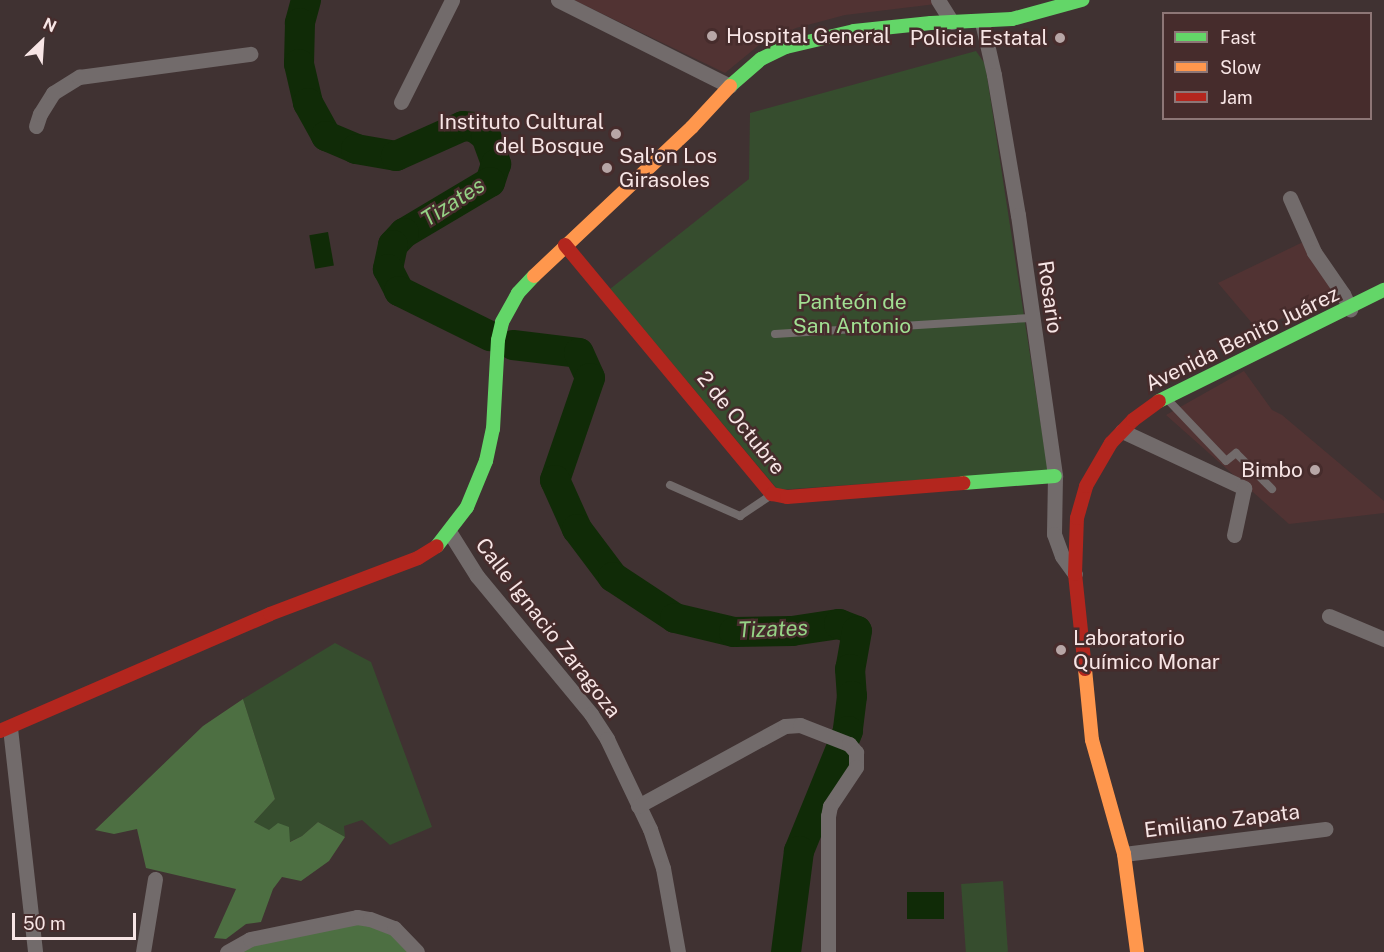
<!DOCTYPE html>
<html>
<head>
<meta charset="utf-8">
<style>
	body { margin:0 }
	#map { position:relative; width:1384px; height:952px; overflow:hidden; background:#403232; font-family:"Public Sans",sans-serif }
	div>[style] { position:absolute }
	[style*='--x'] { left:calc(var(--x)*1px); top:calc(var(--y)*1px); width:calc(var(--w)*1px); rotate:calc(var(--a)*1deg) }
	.built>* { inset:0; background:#513333 }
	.green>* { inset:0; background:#364d2e; transform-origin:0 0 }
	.forest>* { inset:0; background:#4d6f42 }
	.water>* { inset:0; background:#102b07; transform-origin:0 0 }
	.river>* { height:30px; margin:-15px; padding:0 15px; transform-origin:15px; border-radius:15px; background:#102b07 }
	.lane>* { height:8px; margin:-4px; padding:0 4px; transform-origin:4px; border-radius:4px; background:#726b6b }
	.street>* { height:15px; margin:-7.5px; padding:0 7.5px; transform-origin:7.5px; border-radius:7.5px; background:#726b6b }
	.fast>* { height:14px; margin:-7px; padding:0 7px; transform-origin:7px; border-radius:7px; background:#63d668 }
	.slow>* { height:14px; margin:-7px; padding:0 7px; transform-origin:7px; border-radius:7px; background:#ff974d }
	.jam>* { height:14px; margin:-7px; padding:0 7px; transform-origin:7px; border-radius:7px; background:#b3261e }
	.dots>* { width:16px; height:16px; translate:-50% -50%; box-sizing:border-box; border:3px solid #462c2c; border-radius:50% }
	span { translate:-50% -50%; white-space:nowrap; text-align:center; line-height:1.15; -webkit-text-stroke:5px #462c2c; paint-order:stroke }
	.poi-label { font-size:21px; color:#f7e5e5 }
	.left { translate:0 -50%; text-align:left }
	.right { translate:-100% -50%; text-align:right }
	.street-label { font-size:21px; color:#f7e5e5 }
	.park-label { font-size:21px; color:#a1df92 }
	.water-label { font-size:22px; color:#95d285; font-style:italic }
	.legend { position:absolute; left:1162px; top:12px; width:210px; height:108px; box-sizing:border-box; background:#462c2c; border:2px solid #8d7676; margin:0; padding:8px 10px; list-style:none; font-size:18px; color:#f7e5e5 }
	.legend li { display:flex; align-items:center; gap:12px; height:30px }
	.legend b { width:30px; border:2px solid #8d7676 }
	.north { position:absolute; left:12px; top:12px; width:60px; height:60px; -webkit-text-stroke:4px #462c2c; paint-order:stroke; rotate:25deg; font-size:16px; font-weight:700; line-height:24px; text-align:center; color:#f7e5e5 }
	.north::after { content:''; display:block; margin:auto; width:21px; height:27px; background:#f7e5e5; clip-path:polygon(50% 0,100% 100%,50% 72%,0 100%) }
	.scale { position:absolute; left:12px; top:913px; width:124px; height:27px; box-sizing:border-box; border:3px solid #f7e5e5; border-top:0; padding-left:8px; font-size:18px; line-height:21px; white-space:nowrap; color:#f7e5e5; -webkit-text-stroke:4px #462c2c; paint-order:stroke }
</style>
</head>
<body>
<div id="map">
	<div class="built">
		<div style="clip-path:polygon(574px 0,933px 0,936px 4px,845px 15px,796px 28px,759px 45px,725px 73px)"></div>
		<div style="clip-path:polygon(1303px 242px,1336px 296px,1257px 329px,1218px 283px)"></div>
		<div style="clip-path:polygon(1244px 371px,1272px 410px,1282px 415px,1384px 501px,1384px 513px,1289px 524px,1166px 415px)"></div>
	</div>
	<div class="green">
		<div style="clip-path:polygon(976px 51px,985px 64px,1048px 471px,778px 490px,610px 289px,749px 179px,750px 113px)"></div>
		<div style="clip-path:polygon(335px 643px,371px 662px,432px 827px,390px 845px,362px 820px,344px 826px,345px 837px,318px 822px,302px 836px,289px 842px,254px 822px,275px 799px,243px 699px)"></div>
		<div style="left:1003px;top:881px;width:71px;height:42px;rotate:86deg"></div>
	</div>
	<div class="forest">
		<div style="clip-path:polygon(243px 699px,275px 799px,254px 822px,269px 830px,278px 823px,289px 827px,290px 842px,302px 836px,318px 822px,345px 837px,329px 861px,301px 881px,282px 877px,273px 889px,261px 922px,246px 924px,226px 939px,214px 938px,236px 889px,146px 868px,137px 829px,114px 834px,95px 830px,203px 726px)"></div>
		<div style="clip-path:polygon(357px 922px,391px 934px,409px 952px,237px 952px,247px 945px)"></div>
	</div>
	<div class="water">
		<div style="left:328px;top:232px;width:34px;height:19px;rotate:80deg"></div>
		<div style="left:907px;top:892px;width:37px;height:27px"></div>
	</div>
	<div class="river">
		<div style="--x:306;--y:0;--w:24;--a:105"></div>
		<div style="--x:300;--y:23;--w:41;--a:91.4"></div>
		<div style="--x:299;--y:64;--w:40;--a:77"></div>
		<div style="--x:308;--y:103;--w:38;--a:61"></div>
		<div style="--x:326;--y:136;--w:33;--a:23"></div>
		<div style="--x:356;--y:149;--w:41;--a:9.9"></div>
		<div style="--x:396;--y:156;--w:73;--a:-24.1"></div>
		<div style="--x:463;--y:126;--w:11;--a:5"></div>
		<div style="--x:474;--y:127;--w:15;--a:37"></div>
		<div style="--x:486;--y:136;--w:30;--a:70"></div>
		<div style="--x:496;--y:164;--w:19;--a:108"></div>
		<div style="--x:490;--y:182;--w:100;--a:149.3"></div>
		<div style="--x:404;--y:233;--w:16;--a:133"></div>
		<div style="--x:393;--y:245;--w:25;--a:102"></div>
		<div style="--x:388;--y:269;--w:25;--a:63"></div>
		<div style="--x:399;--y:291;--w:102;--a:26.3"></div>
		<div style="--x:513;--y:345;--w:66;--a:6.9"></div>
		<div style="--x:579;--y:353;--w:27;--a:66"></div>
		<div style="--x:590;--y:378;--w:108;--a:108.9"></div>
		<div style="--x:555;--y:480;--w:54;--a:65.8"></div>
		<div style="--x:577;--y:529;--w:60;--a:53.1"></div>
		<div style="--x:613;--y:577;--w:74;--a:33.5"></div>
		<div style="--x:675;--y:618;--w:61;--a:13.3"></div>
		<div style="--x:734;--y:632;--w:58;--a:-1"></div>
		<div style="--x:792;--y:631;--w:48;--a:-8.5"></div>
		<div style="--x:839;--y:624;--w:19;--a:21"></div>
		<div style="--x:857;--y:631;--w:39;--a:100"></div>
		<div style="--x:850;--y:669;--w:27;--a:86"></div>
		<div style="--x:852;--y:696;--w:35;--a:97"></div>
		<div style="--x:848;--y:731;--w:130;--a:112.2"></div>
		<div style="--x:799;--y:851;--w:102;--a:97.3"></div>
	</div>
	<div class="lane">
		<div style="--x:775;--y:334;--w:256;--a:-3.6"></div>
		<div style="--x:1168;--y:400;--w:84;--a:46.4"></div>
		<div style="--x:1226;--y:461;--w:13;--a:-39"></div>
		<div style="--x:1236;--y:453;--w:51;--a:45"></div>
		<div style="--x:670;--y:485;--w:77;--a:23.9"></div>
		<div style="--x:740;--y:516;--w:37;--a:-34"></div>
	</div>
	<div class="street">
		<div style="--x:558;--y:0;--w:192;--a:26.6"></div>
		<div style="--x:938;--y:0;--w:26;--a:58"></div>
		<div style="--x:982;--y:22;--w:54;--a:77.2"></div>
		<div style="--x:994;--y:75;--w:142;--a:80.3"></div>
		<div style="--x:1018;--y:215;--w:264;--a:81.9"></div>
		<div style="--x:1055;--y:476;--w:58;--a:91"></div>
		<div style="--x:1054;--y:534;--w:23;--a:70"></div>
		<div style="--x:1062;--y:556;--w:22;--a:54"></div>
		<div style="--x:401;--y:102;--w:114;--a:-63.4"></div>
		<div style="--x:36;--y:126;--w:13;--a:-72"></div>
		<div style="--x:40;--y:114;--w:25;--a:-58"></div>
		<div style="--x:53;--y:93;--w:31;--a:-32"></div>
		<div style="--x:79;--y:77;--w:173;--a:-7.7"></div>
		<div style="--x:1290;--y:198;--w:59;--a:66"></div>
		<div style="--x:1314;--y:252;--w:51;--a:55.4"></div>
		<div style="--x:1343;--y:294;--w:17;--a:65"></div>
		<div style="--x:1122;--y:431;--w:135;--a:25"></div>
		<div style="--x:1244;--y:488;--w:48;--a:102"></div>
		<div style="--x:450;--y:533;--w:51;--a:57.9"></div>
		<div style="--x:477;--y:576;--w:179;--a:50.4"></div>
		<div style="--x:591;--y:714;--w:30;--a:57"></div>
		<div style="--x:607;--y:739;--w:100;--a:64.5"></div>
		<div style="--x:650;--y:829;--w:41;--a:71.6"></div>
		<div style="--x:663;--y:868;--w:85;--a:79.9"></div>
		<div style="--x:1329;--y:616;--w:60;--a:22.7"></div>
		<div style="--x:10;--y:728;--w:225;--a:83.6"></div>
		<div style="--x:638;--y:806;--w:167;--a:-28.6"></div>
		<div style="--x:785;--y:726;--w:15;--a:-4"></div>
		<div style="--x:800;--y:725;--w:53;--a:21.2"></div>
		<div style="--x:849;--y:744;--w:11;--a:49"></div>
		<div style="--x:856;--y:752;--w:15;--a:90"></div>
		<div style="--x:856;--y:767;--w:47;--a:123.7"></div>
		<div style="--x:830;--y:806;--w:10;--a:101"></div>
		<div style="--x:828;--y:816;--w:136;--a:90"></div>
		<div style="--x:1124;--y:854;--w:203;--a:-7.1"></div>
		<div style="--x:143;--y:952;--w:74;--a:-80.7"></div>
		<div style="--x:227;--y:952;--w:26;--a:-29"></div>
		<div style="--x:250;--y:939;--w:109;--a:-11.6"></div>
		<div style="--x:357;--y:917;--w:13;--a:9"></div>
		<div style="--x:370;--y:919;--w:26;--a:21"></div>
		<div style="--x:394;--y:928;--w:33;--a:46"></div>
	</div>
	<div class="fast">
		<div style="--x:730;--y:86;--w:41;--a:-41.1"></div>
		<div style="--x:761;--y:59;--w:28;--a:-26"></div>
		<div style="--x:786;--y:47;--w:70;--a:-13.2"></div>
		<div style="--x:854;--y:31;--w:77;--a:-5.9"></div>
		<div style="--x:931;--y:23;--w:81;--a:-2.8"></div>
		<div style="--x:1012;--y:19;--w:73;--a:-15.2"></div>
		<div style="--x:1159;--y:401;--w:251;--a:-26.3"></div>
		<div style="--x:963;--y:483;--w:92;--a:-4.4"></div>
		<div style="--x:437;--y:546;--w:49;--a:-52.4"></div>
		<div style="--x:467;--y:507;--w:50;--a:-67.6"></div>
		<div style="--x:486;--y:461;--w:33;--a:-78"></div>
		<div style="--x:493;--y:429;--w:89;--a:-86.8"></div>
		<div style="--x:498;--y:340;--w:18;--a:-77"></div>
		<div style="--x:502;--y:322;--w:33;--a:-61"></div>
		<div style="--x:518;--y:293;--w:23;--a:-47"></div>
	</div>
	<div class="slow">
		<div style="--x:534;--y:276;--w:217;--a:-43.3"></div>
		<div style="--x:692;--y:127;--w:56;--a:-47.2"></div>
		<div style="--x:1085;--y:669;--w:71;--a:84.4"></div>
		<div style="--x:1092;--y:740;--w:118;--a:74.3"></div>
		<div style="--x:1124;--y:854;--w:99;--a:82.4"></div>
	</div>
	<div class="jam">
		<div style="--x:565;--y:245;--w:324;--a:50.3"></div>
		<div style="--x:772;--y:494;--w:15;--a:11"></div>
		<div style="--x:787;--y:497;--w:177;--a:-4.5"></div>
		<div style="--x:1085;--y:669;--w:96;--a:-96"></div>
		<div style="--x:1075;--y:574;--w:56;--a:-88"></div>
		<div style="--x:1077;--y:518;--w:33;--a:-74"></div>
		<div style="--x:1086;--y:486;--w:50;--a:-59.8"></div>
		<div style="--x:1111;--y:443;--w:32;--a:-46"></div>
		<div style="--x:1133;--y:420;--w:32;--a:-36"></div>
		<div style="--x:0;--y:731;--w:294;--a:-23.4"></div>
		<div style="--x:270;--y:614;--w:158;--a:-20.7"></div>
		<div style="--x:418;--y:558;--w:22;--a:-32"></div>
	</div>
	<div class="dots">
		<div style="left:712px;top:36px;background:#b7a6a6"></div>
		<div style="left:1060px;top:38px;background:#b7a6a6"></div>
		<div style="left:616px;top:134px;background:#b7a6a6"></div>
		<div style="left:607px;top:168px;background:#b7a6a6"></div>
		<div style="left:1315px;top:470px;background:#b7a6a6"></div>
		<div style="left:1061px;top:650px;background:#b7a6a6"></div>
	</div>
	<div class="poi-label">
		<span class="left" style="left:726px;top:36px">Hospital General</span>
		<span class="right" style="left:1048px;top:38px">Policia Estatal</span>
		<span class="right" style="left:604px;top:134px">Instituto Cultural<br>del Bosque</span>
		<span class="left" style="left:619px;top:168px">Sal'on Los<br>Girasoles</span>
		<span class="right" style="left:1303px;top:470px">Bimbo</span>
		<span class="left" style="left:1073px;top:650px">Laboratorio<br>Químico Monar</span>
	</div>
	<div class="street-label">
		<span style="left:1050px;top:297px;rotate:82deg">Rosario</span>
		<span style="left:1242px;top:339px;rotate:-26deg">Avenida Benito Juárez</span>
		<span style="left:741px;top:423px;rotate:51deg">2 de Octubre</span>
		<span style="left:548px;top:628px;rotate:52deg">Calle Ignacio Zaragoza</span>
		<span style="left:1222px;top:821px;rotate:-7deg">Emiliano Zapata</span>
	</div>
	<div class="park-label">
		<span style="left:852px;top:314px">Panteón de<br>San Antonio</span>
	</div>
	<div class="water-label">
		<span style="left:453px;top:202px;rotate:-33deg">Tizates</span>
		<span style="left:773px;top:629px;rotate:-2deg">Tizates</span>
	</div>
	<ul class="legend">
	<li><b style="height:8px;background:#63d668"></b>Fast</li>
	<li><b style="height:8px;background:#ff974d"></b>Slow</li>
	<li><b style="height:8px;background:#b3261e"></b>Jam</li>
	</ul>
	<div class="north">N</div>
	<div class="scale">50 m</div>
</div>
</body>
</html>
